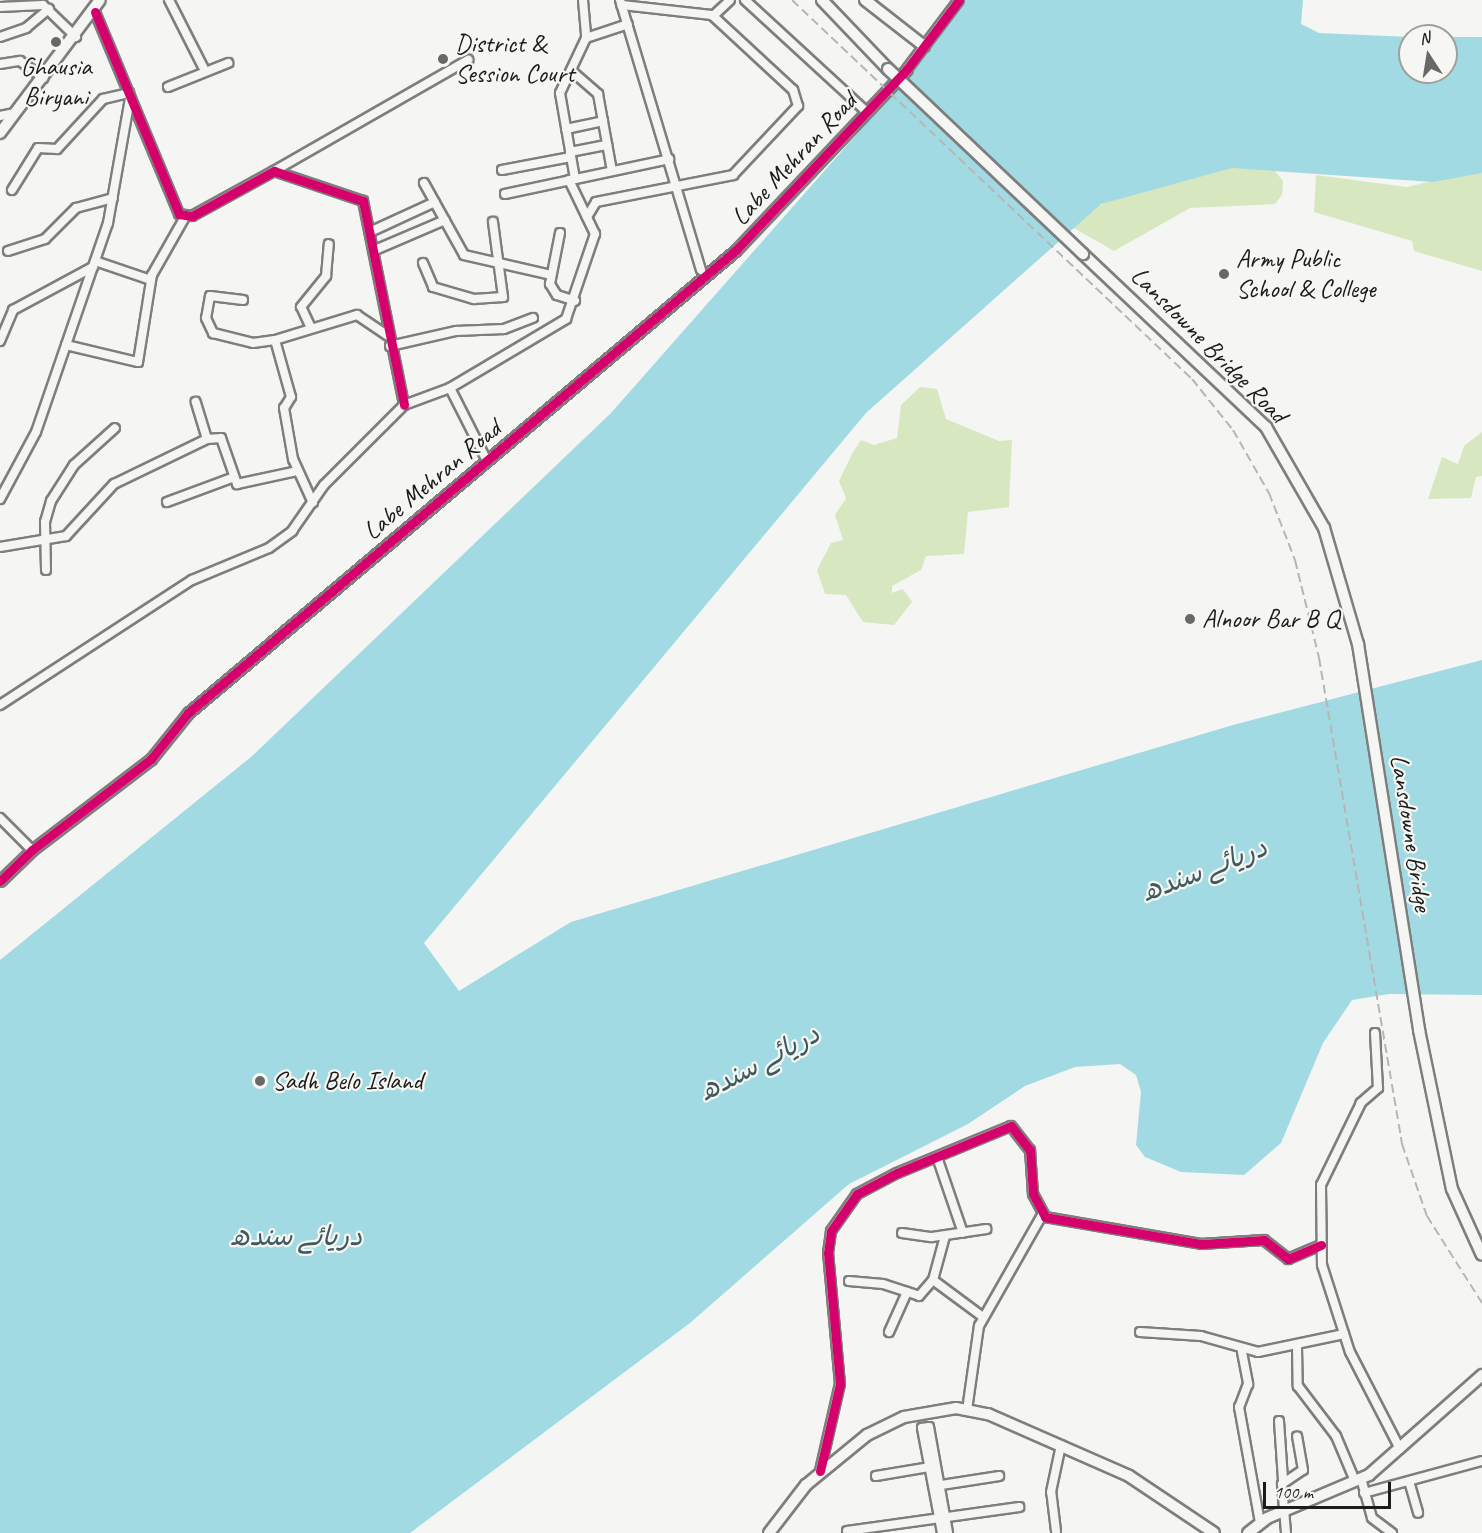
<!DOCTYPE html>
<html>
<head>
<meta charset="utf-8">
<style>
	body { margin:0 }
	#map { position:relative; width:1482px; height:1533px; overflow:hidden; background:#f5f5f3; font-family:Caveat,"Playpen Sans Arabic",sans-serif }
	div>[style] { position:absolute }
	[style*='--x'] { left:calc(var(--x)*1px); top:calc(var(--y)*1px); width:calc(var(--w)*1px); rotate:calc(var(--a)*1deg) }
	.green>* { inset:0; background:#d7e8c0 }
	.water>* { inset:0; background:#a2dae3 }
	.roads { filter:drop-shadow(2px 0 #7e7e7d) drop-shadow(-2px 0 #7e7e7d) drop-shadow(0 2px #7e7e7d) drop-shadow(0 -2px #7e7e7d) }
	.minor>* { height:8px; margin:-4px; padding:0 4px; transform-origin:4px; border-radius:4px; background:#f5f5f3 }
	.tertiary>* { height:9px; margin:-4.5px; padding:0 4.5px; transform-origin:4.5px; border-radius:4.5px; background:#f5f5f3 }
	.secondary>* { height:10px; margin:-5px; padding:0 5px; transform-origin:5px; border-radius:5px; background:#f5f5f3 }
	.rail>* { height:2px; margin-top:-1px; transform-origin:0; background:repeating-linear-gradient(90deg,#b6b6b5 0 9px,transparent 0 13.5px) }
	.bridges { filter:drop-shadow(2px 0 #7e7e7d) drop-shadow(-2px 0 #7e7e7d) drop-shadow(0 2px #7e7e7d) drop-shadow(0 -2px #7e7e7d) }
	.secondary-bridge>* { height:10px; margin:-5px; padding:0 5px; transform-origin:5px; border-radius:5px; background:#f5f5f3 }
	.cycleway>* { height:9px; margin:-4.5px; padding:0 4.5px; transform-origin:4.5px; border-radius:4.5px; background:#d6006c }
	.dots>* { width:16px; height:16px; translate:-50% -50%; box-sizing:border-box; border:3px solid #f6f6f2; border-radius:50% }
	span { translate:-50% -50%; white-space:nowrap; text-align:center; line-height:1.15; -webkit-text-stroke:4.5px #f6f6f2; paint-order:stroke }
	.poi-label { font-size:26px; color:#1c1c1c }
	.left { translate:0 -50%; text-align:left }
	.street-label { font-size:26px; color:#1c1c1c }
	.water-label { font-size:27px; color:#3f5a5f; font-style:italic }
	.north { position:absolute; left:1398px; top:24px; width:60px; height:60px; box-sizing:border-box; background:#f6f6f2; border:2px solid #9f9f9c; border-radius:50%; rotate:348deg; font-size:16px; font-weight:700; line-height:24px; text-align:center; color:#1c1c1c }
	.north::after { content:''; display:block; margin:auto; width:21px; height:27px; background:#686867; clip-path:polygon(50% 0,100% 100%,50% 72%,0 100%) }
	.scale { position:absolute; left:1263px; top:1482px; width:128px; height:27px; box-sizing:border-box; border:3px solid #1c1c1c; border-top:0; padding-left:8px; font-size:18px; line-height:21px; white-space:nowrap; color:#1c1c1c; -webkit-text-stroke:4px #f6f6f2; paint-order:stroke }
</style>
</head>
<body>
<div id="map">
	<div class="green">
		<div style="clip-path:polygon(1269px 164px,1283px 181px,1282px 195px,1275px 204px,1190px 208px,1114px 251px,1063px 222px,1177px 170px)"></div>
		<div style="clip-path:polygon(1482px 169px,1482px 271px,1414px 251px,1412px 241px,1314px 212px,1316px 175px,1407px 187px)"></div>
		<div style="clip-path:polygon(920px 387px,937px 389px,946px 419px,999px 441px,1012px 440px,1009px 507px,968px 512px,964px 554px,926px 556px,921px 570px,892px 586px,892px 593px,903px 589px,912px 602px,894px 625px,863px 622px,846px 595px,825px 594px,817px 570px,831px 543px,843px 540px,835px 515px,846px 498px,839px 481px,852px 454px,861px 440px,874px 445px,897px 438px,901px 405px)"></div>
		<div style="clip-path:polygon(1482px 432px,1482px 476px,1476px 477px,1471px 498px,1428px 499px,1442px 457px,1458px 464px,1464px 446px)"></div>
	</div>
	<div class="water">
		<div style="clip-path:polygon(965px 0,1303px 0,1301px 24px,1319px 33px,1410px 37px,1410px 72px,1446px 72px,1446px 37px,1482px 37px,1482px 173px,1433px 182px,1232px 168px,1101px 204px,866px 413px,424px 943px,459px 991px,571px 922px,1233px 725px,1482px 660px,1482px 995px,1389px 994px,1352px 1000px,1323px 1043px,1281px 1143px,1244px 1175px,1181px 1172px,1145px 1157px,1136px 1145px,1141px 1092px,1136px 1075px,1120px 1064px,1075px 1067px,1025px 1086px,968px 1124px,849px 1184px,690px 1323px,410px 1533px,0 1533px,0 960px,251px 757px,611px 413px,923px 59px)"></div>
	</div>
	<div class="roads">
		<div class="minor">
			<div style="--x:169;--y:0;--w:77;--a:63.1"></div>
			<div style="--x:583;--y:0;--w:38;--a:85"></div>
			<div style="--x:620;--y:0;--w:282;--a:73.3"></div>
			<div style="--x:745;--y:0;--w:166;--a:42.6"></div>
			<div style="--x:0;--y:7;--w:43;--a:-2.7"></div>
			<div style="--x:43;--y:5;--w:46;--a:44.1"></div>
			<div style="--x:95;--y:12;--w:219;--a:67.4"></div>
			<div style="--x:179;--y:214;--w:13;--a:9"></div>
			<div style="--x:192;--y:216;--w:94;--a:-28.8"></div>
			<div style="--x:274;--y:171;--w:94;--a:18.6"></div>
			<div style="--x:363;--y:201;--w:208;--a:78.6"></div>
			<div style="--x:713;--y:16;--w:23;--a:-43"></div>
			<div style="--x:0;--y:37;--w:28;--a:-19"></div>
			<div style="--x:26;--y:28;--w:30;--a:-40"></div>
			<div style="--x:0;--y:64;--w:20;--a:-9"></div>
			<div style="--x:20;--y:61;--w:29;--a:36"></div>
			<div style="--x:907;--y:69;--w:86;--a:-53"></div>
			<div style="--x:574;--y:73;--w:32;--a:41"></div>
			<div style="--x:598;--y:94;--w:78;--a:79.7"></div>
			<div style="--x:168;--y:87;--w:65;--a:-21.8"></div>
			<div style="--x:0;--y:116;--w:14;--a:-12"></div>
			<div style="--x:566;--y:129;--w:38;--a:-12"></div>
			<div style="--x:570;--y:152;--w:38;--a:-11"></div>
			<div style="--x:502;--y:170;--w:70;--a:-10.7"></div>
			<div style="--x:274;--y:171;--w:224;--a:-29.8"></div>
			<div style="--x:575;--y:179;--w:87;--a:-99.9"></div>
			<div style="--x:560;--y:93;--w:61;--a:-64.7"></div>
			<div style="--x:586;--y:38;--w:44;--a:-18.4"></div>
			<div style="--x:424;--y:183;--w:82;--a:60.9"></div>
			<div style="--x:464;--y:255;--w:89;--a:12.9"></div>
			<div style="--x:12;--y:190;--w:49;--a:-58.2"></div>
			<div style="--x:38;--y:148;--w:19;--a:3"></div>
			<div style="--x:57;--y:149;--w:68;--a:-47.4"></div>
			<div style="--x:103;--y:99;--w:27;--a:-13"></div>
			<div style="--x:505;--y:194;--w:168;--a:-12"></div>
			<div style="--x:587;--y:217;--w:17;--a:-59"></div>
			<div style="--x:596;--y:202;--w:140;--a:-11.1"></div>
			<div style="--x:733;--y:175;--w:95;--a:-46.7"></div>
			<div style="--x:798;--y:106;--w:17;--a:-107"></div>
			<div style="--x:793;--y:90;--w:110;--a:-137.2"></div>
			<div style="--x:712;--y:15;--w:91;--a:-173.7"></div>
			<div style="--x:372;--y:231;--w:69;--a:-24.7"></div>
			<div style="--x:560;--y:233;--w:52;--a:101.1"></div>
			<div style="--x:550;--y:284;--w:13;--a:58"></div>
			<div style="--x:557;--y:295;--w:19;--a:18"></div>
			<div style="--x:375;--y:250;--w:76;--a:-23.2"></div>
			<div style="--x:8;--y:251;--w:39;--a:-18"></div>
			<div style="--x:45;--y:239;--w:44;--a:-45"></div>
			<div style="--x:76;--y:208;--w:38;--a:-15"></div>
			<div style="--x:95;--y:261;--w:59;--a:18.7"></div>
			<div style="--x:423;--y:263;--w:26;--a:67"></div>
			<div style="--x:433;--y:287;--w:43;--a:16.3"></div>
			<div style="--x:474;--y:299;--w:29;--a:-4"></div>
			<div style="--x:503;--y:297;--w:76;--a:-97.6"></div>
			<div style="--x:243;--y:300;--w:33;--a:-173"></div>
			<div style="--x:210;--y:296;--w:22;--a:100"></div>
			<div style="--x:206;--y:318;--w:17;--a:65"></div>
			<div style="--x:213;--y:333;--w:41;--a:14"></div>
			<div style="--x:253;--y:343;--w:22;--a:-8"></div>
			<div style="--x:275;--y:340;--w:86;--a:-17"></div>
			<div style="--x:357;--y:315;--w:37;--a:34"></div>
			<div style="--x:311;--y:328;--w:23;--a:-115"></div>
			<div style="--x:301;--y:307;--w:40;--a:-51"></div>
			<div style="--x:326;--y:276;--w:32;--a:-85"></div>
			<div style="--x:275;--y:340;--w:59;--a:74.3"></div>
			<div style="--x:291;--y:397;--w:13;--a:122"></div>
			<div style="--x:284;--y:408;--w:52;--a:80"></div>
			<div style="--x:293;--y:459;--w:48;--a:65.6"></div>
			<div style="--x:0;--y:341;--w:34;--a:-67"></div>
			<div style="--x:13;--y:310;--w:91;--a:-28.3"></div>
			<div style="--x:66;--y:345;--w:74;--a:13.3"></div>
			<div style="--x:138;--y:362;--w:88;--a:-80.9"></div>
			<div style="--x:152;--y:275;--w:67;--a:-60.4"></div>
			<div style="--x:390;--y:346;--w:68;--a:-12.8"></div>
			<div style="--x:456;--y:331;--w:48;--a:-2.4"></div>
			<div style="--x:504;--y:329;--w:31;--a:-21"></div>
			<div style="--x:450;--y:388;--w:82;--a:63.1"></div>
			<div style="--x:207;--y:439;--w:14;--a:-4"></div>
			<div style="--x:221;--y:438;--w:49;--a:70.8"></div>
			<div style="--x:237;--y:484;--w:61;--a:-12.2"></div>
			<div style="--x:0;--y:499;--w:76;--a:-61.8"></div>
			<div style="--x:36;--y:432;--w:221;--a:-71"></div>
			<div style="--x:108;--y:223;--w:127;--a:-80"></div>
			<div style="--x:167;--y:502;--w:69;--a:-20.3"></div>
			<div style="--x:0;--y:547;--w:67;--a:-9.5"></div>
			<div style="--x:66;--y:536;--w:71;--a:-47.3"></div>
			<div style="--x:114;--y:484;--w:103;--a:-25.8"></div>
			<div style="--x:207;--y:439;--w:39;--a:-107"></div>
			<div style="--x:46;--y:570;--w:48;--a:-91.2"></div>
			<div style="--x:45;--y:522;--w:22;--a:-74"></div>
			<div style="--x:51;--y:501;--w:43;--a:-57.4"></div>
			<div style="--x:74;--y:465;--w:55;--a:-42.1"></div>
			<div style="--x:0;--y:705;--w:229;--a:-33.1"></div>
			<div style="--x:192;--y:580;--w:83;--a:-22.6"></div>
			<div style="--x:269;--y:548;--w:29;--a:-36"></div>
			<div style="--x:292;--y:531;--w:56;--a:-55.2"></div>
			<div style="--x:324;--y:485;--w:113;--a:-45"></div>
			<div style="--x:404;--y:405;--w:49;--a:-20.3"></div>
			<div style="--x:450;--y:388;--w:135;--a:-30.7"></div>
			<div style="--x:566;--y:319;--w:90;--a:-71.2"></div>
			<div style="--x:595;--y:234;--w:60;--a:-115.7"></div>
			<div style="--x:0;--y:818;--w:45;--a:45"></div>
			<div style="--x:1375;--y:1033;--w:55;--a:86.9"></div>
			<div style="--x:1378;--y:1088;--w:23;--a:139"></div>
			<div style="--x:1361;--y:1103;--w:91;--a:116"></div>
			<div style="--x:1321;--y:1185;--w:80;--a:89.3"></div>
			<div style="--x:1322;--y:1265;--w:91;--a:72.2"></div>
			<div style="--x:1350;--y:1352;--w:109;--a:62.7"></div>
			<div style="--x:937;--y:1157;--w:80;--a:71.1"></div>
			<div style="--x:902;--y:1233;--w:30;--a:8"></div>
			<div style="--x:932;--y:1237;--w:55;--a:-8.4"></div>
			<div style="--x:933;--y:1280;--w:62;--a:36.5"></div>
			<div style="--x:849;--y:1281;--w:34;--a:5"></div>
			<div style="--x:883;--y:1284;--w:38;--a:18"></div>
			<div style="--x:919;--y:1296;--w:21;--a:-49"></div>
			<div style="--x:933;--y:1280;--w:46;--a:-74.7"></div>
			<div style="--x:889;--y:1332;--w:44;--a:-65.8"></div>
			<div style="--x:1140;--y:1332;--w:61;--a:3.8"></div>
			<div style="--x:1201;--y:1336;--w:59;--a:15.7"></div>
			<div style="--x:1258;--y:1352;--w:88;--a:-11.8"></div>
			<div style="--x:1297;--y:1347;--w:39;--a:89"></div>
			<div style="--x:1298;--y:1386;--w:63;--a:52.8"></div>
			<div style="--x:1336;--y:1436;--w:49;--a:67.1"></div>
			<div style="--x:1242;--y:1352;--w:33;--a:79"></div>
			<div style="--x:1248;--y:1384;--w:25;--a:111"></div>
			<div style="--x:1239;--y:1407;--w:118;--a:79.7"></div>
			<div style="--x:967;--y:1410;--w:85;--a:-81.9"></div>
			<div style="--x:979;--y:1326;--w:128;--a:-60.4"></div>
			<div style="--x:1279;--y:1421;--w:59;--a:86.1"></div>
			<div style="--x:820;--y:1471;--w:89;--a:-77.1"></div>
			<div style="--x:840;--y:1384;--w:132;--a:-95.2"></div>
			<div style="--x:828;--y:1253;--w:22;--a:-82"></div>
			<div style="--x:831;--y:1231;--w:45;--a:-54.9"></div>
			<div style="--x:857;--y:1194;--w:45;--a:-27.7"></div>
			<div style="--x:897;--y:1173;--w:123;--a:-22.4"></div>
			<div style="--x:1011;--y:1126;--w:31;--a:52"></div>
			<div style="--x:1030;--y:1150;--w:44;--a:86.1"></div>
			<div style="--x:1033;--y:1194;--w:26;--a:62"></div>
			<div style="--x:1045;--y:1217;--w:158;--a:9.8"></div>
			<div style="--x:1201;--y:1244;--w:63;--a:-3.6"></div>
			<div style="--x:1264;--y:1240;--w:31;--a:38"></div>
			<div style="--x:1288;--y:1259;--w:36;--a:-23"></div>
			<div style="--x:876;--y:1476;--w:55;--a:-9.5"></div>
			<div style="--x:1361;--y:1478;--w:41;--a:74.6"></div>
			<div style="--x:1372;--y:1518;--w:25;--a:37"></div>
			<div style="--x:1409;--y:1481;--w:33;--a:74"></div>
			<div style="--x:935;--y:1486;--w:65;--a:-8.9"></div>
			<div style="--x:1364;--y:1493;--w:122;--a:-15.2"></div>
			<div style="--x:847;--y:1531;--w:174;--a:-7.9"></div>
			<div style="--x:1056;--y:1531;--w:39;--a:-97"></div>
			<div style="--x:1051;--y:1492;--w:48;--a:-78"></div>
			<div style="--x:942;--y:1533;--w:107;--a:-100.8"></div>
			<div style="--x:922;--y:1428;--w:7;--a:-8"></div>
			<div style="--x:929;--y:1427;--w:108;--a:79.8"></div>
			<div style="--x:1286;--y:1533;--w:49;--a:-94.7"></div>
			<div style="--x:1282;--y:1484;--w:25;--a:-34"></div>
			<div style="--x:1303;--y:1470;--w:34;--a:-100"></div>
		</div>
		<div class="tertiary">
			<div style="--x:0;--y:881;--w:45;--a:-44.1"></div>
			<div style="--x:32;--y:850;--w:150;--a:-37.4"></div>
			<div style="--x:151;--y:759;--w:59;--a:-51.2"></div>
			<div style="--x:188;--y:713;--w:717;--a:-40.19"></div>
			<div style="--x:736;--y:250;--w:249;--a:-46.6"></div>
		</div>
		<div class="secondary">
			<div style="--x:822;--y:0;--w:95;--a:46.3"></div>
			<div style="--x:865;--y:0;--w:75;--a:37.9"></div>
			<div style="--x:0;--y:133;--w:166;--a:-53.1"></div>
			<div style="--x:1083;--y:254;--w:252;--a:43.4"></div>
			<div style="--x:1266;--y:427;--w:116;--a:60.1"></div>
			<div style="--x:1324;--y:528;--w:121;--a:73.7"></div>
			<div style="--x:1358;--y:644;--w:391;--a:81"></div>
			<div style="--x:1419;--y:1030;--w:162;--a:78.3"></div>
			<div style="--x:1452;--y:1189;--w:72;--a:65.6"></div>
			<div style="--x:769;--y:1533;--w:61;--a:-52.4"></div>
			<div style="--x:806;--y:1485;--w:79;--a:-39.3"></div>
			<div style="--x:867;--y:1435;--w:41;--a:-25.9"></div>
			<div style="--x:904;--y:1417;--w:53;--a:-9.8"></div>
			<div style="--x:956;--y:1408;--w:33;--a:11"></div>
			<div style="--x:988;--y:1414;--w:154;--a:23.7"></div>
			<div style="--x:1129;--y:1476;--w:102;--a:33.8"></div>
			<div style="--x:1248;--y:1533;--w:24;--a:-38"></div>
			<div style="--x:1267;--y:1518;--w:111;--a:-22.9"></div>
			<div style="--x:1369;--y:1475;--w:151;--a:-41.5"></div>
		</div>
	</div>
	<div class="rail">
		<div style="--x:792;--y:0;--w:551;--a:43.46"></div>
		<div style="--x:1192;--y:379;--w:65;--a:51.2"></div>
		<div style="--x:1233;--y:430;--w:73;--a:60.3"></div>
		<div style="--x:1269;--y:493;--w:72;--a:68.8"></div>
		<div style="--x:1295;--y:560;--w:101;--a:76.2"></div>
		<div style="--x:1319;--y:658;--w:493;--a:80.3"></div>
		<div style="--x:1402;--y:1144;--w:76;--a:70.9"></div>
		<div style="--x:1427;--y:1216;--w:103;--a:57.7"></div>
	</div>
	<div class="bridges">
		<div class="secondary-bridge">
			<div style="--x:888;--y:69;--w:269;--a:43.5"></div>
		</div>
	</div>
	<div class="cycleway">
		<div style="--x:95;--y:12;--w:219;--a:67.4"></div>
		<div style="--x:179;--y:214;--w:13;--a:9"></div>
		<div style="--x:192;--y:216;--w:94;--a:-28.8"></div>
		<div style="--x:274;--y:171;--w:94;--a:18.6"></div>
		<div style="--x:363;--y:201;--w:208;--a:78.6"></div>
		<div style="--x:0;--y:881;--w:45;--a:-44.1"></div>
		<div style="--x:32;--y:850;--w:150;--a:-37.4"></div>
		<div style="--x:151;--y:759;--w:59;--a:-51.2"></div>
		<div style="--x:188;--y:713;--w:717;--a:-40.19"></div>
		<div style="--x:736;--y:250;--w:249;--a:-46.6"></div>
		<div style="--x:907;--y:69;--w:86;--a:-53"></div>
		<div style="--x:820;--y:1471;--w:89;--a:-77.1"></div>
		<div style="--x:840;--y:1384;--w:132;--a:-95.2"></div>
		<div style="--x:828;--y:1253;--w:22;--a:-82"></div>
		<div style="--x:831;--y:1231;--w:45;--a:-54.9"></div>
		<div style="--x:857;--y:1194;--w:45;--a:-27.7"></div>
		<div style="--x:897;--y:1173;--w:123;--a:-22.4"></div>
		<div style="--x:1011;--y:1126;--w:31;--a:52"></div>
		<div style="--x:1030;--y:1150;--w:44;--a:86.1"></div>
		<div style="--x:1033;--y:1194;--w:26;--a:62"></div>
		<div style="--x:1045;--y:1217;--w:158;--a:9.8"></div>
		<div style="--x:1201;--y:1244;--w:63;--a:-3.6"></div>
		<div style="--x:1264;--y:1240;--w:31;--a:38"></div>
		<div style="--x:1288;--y:1259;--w:36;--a:-23"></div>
	</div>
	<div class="dots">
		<div style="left:56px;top:42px;background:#686867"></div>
		<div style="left:443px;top:59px;background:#686867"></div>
		<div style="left:1224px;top:274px;background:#686867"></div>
		<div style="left:1190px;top:619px;background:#686867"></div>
		<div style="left:260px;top:1081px;background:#686867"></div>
	</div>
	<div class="poi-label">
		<span class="left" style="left:455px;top:59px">District &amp;<br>Session Court</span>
		<span style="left:56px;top:82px">Ghausia<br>Biryani</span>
		<span class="left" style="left:1236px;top:274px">Army Public<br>School &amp; College</span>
		<span class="left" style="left:1202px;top:619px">Alnoor Bar B Q</span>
		<span class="left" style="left:272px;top:1081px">Sadh Belo Island</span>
	</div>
	<div class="street-label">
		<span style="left:794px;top:159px;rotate:-47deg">Labe Mehran Road</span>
		<span style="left:1209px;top:345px;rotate:45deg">Lansdowne Bridge Road</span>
		<span style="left:432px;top:480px;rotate:-40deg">Labe Mehran Road</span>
		<span style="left:1411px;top:833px;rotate:81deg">Lansdowne Bridge</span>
	</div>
	<div class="water-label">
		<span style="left:1204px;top:870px;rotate:-21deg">دریائے سندھ</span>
		<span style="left:759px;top:1063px;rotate:-28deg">دریائے سندھ</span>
		<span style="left:296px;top:1237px">دریائے سندھ</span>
	</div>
	<div class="north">N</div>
	<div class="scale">100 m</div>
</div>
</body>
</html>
